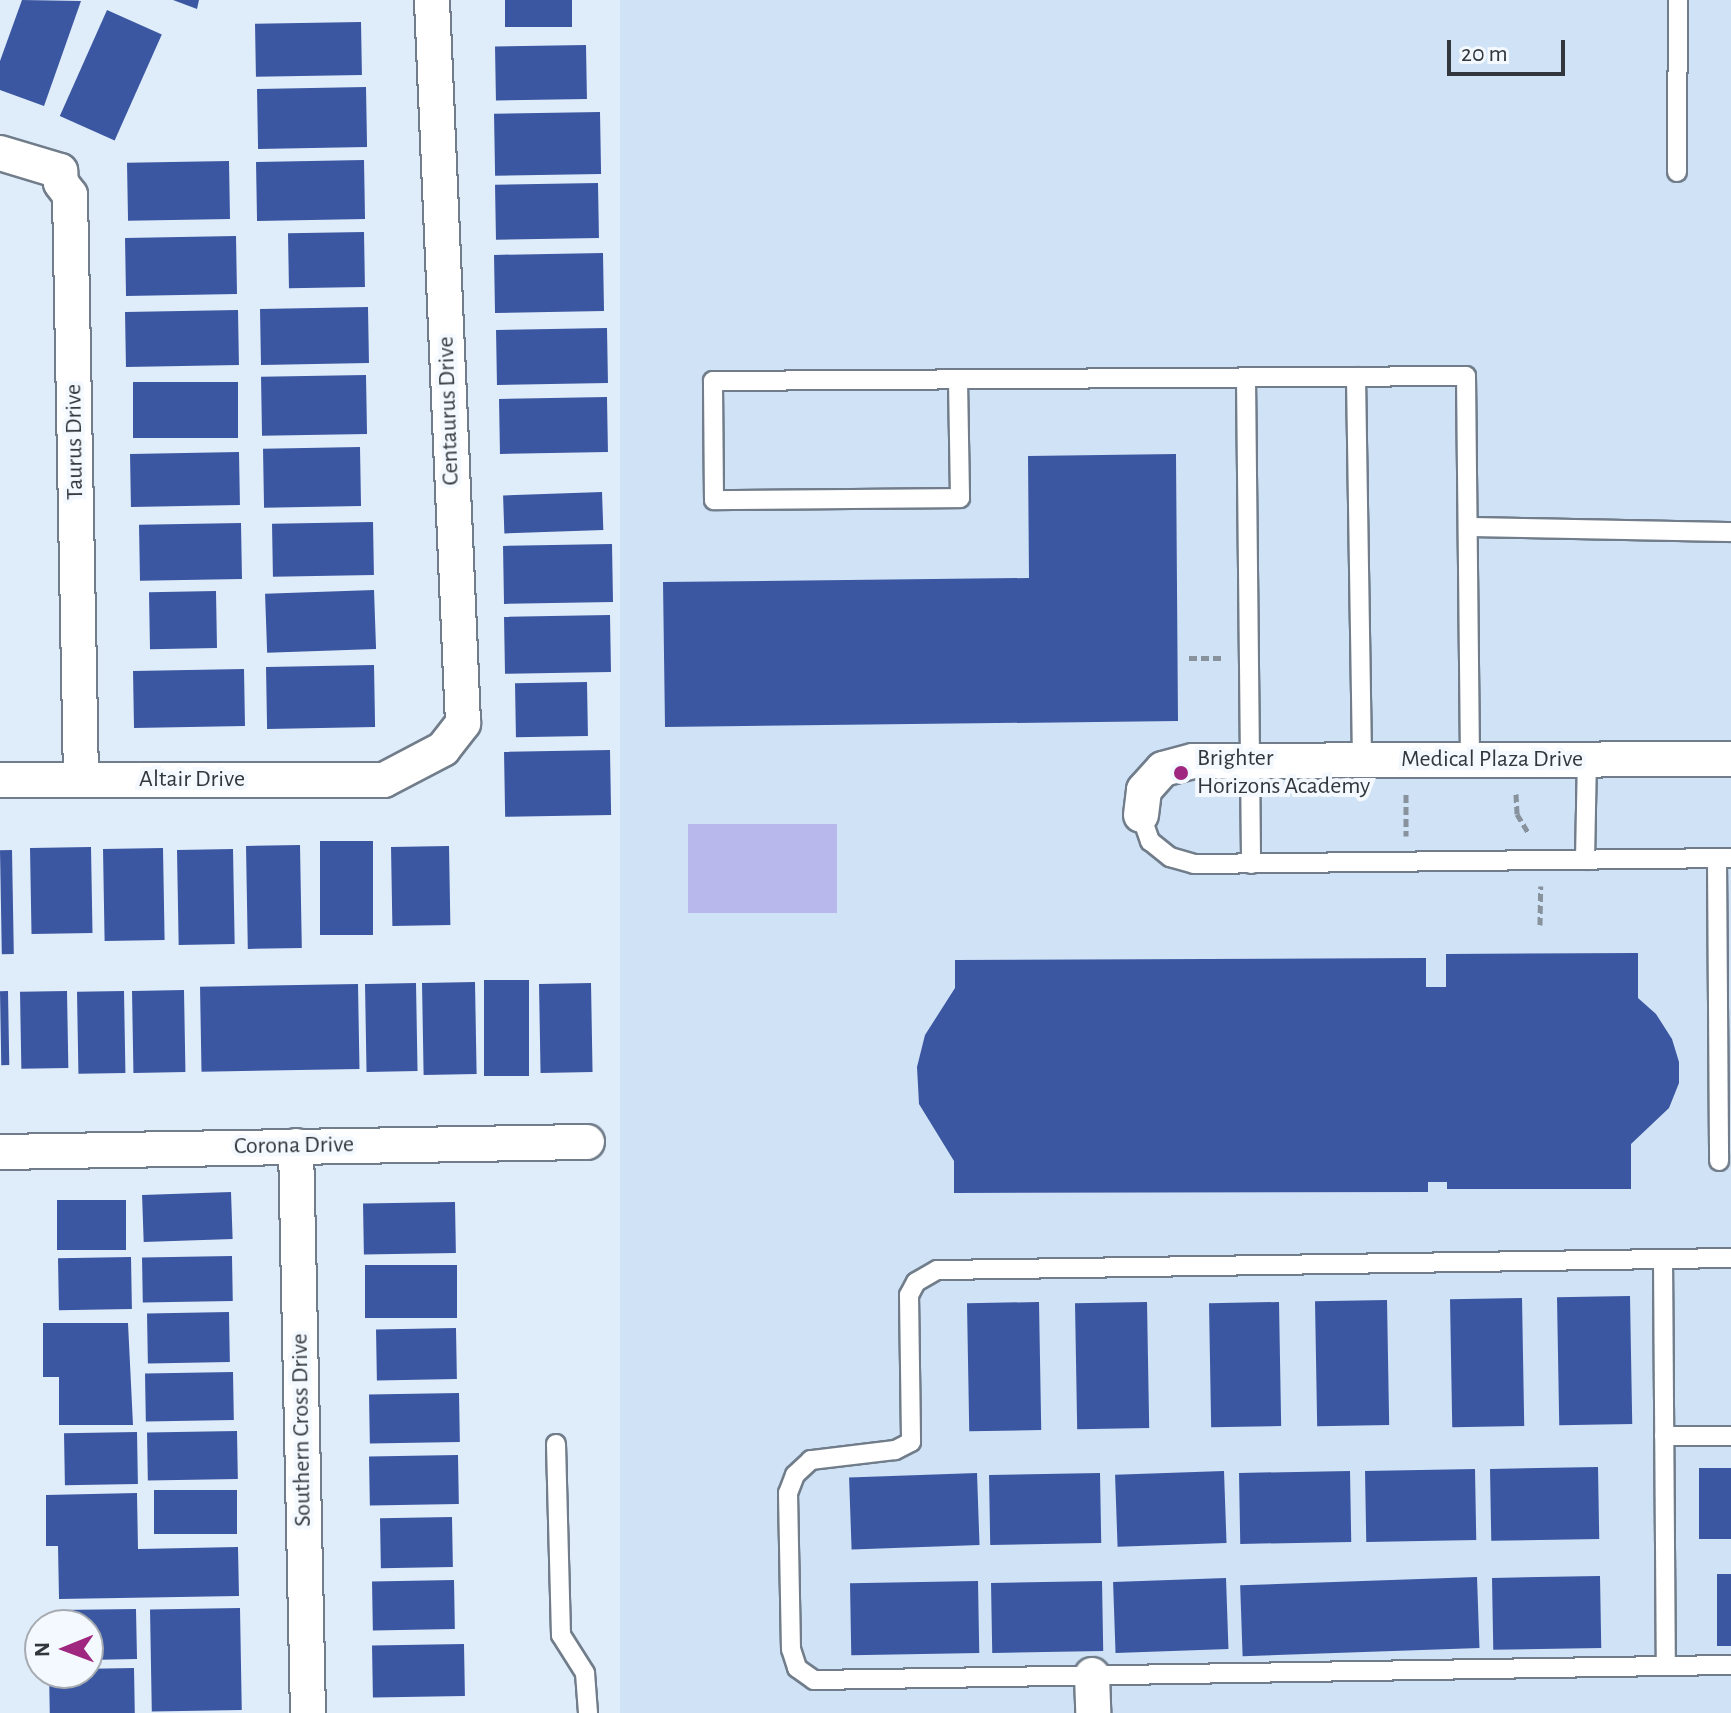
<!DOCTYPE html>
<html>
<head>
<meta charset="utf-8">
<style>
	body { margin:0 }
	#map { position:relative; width:1731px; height:1713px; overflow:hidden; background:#dfedfb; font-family:"Alegreya Sans",sans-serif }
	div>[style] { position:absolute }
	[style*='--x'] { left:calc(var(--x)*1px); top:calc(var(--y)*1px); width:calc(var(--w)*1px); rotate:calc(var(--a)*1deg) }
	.built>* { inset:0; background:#cfe2f6; transform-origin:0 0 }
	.green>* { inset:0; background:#b8b8ed; transform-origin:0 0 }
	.building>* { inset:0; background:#3c57a1; transform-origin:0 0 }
	.path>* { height:5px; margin-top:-2.5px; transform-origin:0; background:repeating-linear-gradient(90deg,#88929c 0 8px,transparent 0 12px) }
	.roads { filter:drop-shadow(2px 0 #717d8a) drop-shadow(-2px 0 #717d8a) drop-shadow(0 2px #717d8a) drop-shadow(0 -2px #717d8a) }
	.lane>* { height:18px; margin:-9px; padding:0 9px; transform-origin:9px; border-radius:9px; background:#fff }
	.street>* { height:34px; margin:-17px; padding:0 17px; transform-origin:17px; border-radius:17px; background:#fff }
	.dots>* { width:22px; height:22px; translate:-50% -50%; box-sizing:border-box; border:4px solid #f3f9ff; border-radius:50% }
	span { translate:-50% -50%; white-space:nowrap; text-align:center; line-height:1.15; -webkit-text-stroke:8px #f3f9ff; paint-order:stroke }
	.street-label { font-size:24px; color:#31373c }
	.poi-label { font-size:24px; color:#31373c }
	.left { translate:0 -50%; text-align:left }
	.north { position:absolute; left:24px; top:1609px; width:80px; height:80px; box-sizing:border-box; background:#f3f9ff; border:2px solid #a5abb1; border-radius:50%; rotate:269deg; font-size:22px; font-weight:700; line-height:32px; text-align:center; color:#31373c }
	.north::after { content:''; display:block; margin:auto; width:28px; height:36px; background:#9f277f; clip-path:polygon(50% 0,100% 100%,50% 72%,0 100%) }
	.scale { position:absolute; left:1447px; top:40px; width:118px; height:36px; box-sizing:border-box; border:4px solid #31373c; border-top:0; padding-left:10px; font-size:24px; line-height:28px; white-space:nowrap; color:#31373c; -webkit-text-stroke:6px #f3f9ff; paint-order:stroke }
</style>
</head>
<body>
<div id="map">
	<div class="built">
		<div style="left:620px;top:0;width:1111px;height:1713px"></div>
	</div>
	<div class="green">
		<div style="left:688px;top:824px;width:149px;height:89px"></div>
	</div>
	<div class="building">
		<div style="clip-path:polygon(22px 0,81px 1px,44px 106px,0 90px,0 61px)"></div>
		<div style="clip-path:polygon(173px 0,199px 0,197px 9px)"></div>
		<div style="left:505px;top:0;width:67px;height:27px"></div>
		<div style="left:107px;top:10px;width:60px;height:116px;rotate:24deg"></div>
		<div style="left:361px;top:22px;width:53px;height:106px;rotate:89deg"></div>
		<div style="left:586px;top:45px;width:54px;height:91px;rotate:89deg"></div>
		<div style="left:366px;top:87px;width:60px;height:109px;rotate:89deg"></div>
		<div style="left:600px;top:112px;width:62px;height:106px;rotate:89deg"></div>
		<div style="left:364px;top:160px;width:59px;height:108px;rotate:89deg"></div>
		<div style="left:229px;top:161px;width:58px;height:102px;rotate:89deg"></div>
		<div style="left:598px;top:183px;width:55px;height:103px;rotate:89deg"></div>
		<div style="left:364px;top:232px;width:55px;height:76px;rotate:89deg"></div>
		<div style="left:236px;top:236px;width:58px;height:111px;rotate:89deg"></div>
		<div style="left:603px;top:253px;width:58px;height:109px;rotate:89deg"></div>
		<div style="left:368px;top:307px;width:56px;height:108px;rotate:89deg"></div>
		<div style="left:238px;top:310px;width:55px;height:113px;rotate:89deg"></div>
		<div style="left:607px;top:328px;width:55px;height:111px;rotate:89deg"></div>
		<div style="left:366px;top:375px;width:59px;height:105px;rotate:89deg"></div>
		<div style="left:238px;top:382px;width:56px;height:105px;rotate:90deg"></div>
		<div style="left:607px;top:397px;width:55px;height:108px;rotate:89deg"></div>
		<div style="left:360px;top:447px;width:59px;height:97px;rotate:89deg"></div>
		<div style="left:239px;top:452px;width:53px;height:109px;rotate:89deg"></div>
		<div style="clip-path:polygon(1176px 454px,1178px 721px,665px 727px,663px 582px,1029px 578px,1028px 456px)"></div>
		<div style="left:602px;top:492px;width:38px;height:99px;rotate:88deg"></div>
		<div style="left:373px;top:522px;width:53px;height:101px;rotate:89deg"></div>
		<div style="left:241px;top:523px;width:56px;height:102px;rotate:89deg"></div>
		<div style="left:612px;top:544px;width:58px;height:109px;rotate:89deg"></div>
		<div style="left:374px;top:590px;width:59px;height:109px;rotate:88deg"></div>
		<div style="left:216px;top:591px;width:57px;height:67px;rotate:89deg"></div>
		<div style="left:610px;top:615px;width:57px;height:106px;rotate:89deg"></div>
		<div style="left:374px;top:665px;width:62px;height:108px;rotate:89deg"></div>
		<div style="left:244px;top:669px;width:57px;height:111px;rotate:89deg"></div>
		<div style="left:587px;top:682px;width:54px;height:72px;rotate:89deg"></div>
		<div style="left:610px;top:750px;width:65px;height:106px;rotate:89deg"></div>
		<div style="left:320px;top:841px;width:53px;height:94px"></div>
		<div style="left:300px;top:845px;width:103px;height:54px;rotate:89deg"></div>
		<div style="left:449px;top:846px;width:79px;height:58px;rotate:89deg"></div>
		<div style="left:91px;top:847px;width:86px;height:61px;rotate:89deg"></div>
		<div style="left:163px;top:848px;width:92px;height:60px;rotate:89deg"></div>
		<div style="left:233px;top:849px;width:95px;height:56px;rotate:89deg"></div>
		<div style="left:12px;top:850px;width:104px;height:12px;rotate:89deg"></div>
		<div style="clip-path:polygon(1638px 953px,1638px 998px,1656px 1014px,1672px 1039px,1679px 1062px,1679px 1083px,1669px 1108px,1631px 1144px,1631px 1189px,1447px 1189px,1447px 1182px,1428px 1182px,1428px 1192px,954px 1193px,954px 1161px,919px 1104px,917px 1067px,925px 1035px,955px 988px,955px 960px,1426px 958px,1426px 987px,1446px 987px,1446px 954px)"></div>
		<div style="left:484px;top:980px;width:45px;height:96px"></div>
		<div style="left:475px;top:982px;width:92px;height:53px;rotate:89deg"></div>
		<div style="left:416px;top:983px;width:88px;height:51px;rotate:89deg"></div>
		<div style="left:591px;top:983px;width:89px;height:52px;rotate:89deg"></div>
		<div style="left:358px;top:984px;width:85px;height:158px;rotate:89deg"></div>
		<div style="left:184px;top:990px;width:82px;height:52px;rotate:89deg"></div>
		<div style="left:8px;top:991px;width:74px;height:8px;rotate:89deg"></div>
		<div style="left:67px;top:991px;width:77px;height:47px;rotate:89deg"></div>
		<div style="left:124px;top:991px;width:82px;height:47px;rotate:89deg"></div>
		<div style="left:231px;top:1192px;width:47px;height:89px;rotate:88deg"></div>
		<div style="left:126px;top:1200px;width:50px;height:69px;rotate:90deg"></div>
		<div style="left:455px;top:1202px;width:51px;height:92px;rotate:89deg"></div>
		<div style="left:232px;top:1256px;width:45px;height:90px;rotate:89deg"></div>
		<div style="left:131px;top:1257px;width:52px;height:73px;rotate:89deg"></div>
		<div style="left:457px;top:1265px;width:53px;height:92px;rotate:90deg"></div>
		<div style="left:1630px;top:1296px;width:128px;height:73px;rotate:89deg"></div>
		<div style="left:1522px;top:1298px;width:128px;height:72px;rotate:89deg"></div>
		<div style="left:1387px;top:1300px;width:125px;height:72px;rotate:89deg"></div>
		<div style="left:1039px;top:1302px;width:128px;height:72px;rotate:89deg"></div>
		<div style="left:1147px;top:1302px;width:126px;height:72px;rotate:89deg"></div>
		<div style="left:1279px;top:1302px;width:124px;height:70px;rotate:89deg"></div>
		<div style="left:229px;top:1312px;width:50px;height:82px;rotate:89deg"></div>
		<div style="clip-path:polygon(43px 1323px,128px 1323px,133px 1425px,59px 1425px,59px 1377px,43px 1377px)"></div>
		<div style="left:456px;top:1328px;width:51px;height:80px;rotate:89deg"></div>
		<div style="left:233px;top:1372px;width:48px;height:88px;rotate:89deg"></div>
		<div style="left:459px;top:1393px;width:49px;height:90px;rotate:89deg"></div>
		<div style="left:237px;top:1431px;width:48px;height:90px;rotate:89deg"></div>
		<div style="left:137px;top:1432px;width:52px;height:73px;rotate:89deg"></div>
		<div style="left:458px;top:1455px;width:49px;height:89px;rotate:89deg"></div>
		<div style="left:1598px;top:1467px;width:72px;height:108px;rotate:89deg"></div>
		<div style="left:1699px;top:1468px;width:32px;height:71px"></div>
		<div style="left:1475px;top:1469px;width:71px;height:110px;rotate:89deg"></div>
		<div style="left:1224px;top:1471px;width:72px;height:109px;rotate:88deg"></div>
		<div style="left:1350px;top:1471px;width:71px;height:111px;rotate:89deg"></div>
		<div style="left:977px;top:1473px;width:72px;height:128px;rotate:88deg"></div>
		<div style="left:1100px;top:1473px;width:70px;height:111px;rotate:89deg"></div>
		<div style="left:237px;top:1490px;width:44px;height:83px;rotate:90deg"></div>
		<div style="clip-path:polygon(137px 1493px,138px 1549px,238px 1547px,239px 1596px,59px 1599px,58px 1546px,46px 1546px,46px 1495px)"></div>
		<div style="left:452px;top:1517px;width:50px;height:72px;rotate:89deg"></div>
		<div style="left:1717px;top:1574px;width:14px;height:72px"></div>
		<div style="left:1600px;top:1576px;width:72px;height:108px;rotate:89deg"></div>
		<div style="left:1477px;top:1577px;width:71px;height:237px;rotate:88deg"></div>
		<div style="left:1226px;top:1578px;width:71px;height:113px;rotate:88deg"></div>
		<div style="left:454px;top:1580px;width:49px;height:82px;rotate:89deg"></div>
		<div style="left:978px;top:1581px;width:72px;height:128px;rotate:89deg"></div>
		<div style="left:1102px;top:1581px;width:70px;height:111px;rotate:89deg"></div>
		<div style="left:240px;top:1608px;width:102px;height:90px;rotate:89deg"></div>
		<div style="clip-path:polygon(136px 1609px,137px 1659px,88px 1660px,88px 1625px,59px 1625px,59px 1610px)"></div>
		<div style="left:464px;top:1644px;width:52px;height:92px;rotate:89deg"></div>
		<div style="left:134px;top:1668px;width:45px;height:85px;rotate:89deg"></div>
	</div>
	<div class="path">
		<div style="--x:1189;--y:658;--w:34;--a:0"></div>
		<div style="--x:1406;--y:794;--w:42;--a:90"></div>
		<div style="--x:1516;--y:794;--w:20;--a:87"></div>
		<div style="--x:1517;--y:814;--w:21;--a:59"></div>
		<div style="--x:1540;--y:925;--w:39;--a:-89"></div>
	</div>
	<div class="roads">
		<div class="lane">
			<div style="--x:1677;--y:172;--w:172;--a:-89.7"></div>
			<div style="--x:1356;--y:377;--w:383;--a:89.1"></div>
			<div style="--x:1246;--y:378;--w:486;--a:89.4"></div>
			<div style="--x:958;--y:381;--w:117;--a:89"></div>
			<div style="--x:960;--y:498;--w:246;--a:179.5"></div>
			<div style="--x:714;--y:500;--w:119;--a:-90.5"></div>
			<div style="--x:713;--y:381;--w:753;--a:-0.38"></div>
			<div style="--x:1466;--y:376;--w:384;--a:89.4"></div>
			<div style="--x:1468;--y:527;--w:263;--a:1.1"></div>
			<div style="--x:1141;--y:815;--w:28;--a:71"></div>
			<div style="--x:1150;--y:841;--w:26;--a:39"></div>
			<div style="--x:1170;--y:857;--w:25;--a:16"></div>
			<div style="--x:1194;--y:864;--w:537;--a:-0.64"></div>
			<div style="--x:1585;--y:860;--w:100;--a:-88.9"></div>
			<div style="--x:1717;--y:860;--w:301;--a:89.6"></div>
			<div style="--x:1731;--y:1258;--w:794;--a:179.13"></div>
			<div style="--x:937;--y:1270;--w:24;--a:150"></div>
			<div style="--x:916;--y:1282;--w:15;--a:118"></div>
			<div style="--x:909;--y:1295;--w:147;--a:89.2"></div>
			<div style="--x:911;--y:1442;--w:18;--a:153"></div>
			<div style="--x:895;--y:1450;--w:85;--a:173.2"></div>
			<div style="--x:811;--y:1460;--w:22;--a:137"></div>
			<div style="--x:795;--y:1475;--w:19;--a:111"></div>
			<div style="--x:788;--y:1493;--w:156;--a:88.9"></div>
			<div style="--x:791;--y:1649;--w:20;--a:72"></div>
			<div style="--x:797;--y:1668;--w:21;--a:35"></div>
			<div style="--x:814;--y:1680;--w:917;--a:-0.94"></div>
			<div style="--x:1663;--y:1259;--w:407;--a:89.6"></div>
			<div style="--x:1664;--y:1436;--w:67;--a:0"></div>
			<div style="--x:556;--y:1444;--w:191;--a:88.5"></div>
			<div style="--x:561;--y:1635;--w:45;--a:57.7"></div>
			<div style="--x:585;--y:1673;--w:40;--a:85.7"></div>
		</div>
		<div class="street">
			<div style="--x:0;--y:153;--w:63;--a:16.7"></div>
			<div style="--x:60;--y:171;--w:12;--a:85"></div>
			<div style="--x:61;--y:183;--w:15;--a:53"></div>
			<div style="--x:70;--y:195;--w:585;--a:88.92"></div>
			<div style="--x:0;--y:780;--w:384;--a:0"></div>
			<div style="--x:384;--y:780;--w:67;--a:-27.7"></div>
			<div style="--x:443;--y:749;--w:33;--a:-52"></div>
			<div style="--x:463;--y:723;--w:724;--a:-92.46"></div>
			<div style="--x:1141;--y:815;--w:25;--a:-83"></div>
			<div style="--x:1144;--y:790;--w:28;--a:-48"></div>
			<div style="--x:1163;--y:769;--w:31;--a:-15"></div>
			<div style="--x:1193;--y:761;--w:538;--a:-0.21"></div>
			<div style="--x:296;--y:1146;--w:567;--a:88.79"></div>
			<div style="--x:0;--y:1152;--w:587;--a:-0.98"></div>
			<div style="--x:1092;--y:1675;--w:38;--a:88"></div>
		</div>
	</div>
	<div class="dots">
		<div style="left:1181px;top:773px;background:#9f277f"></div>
	</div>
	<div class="street-label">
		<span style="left:449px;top:411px;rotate:-92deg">Centaurus Drive</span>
		<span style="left:75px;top:442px;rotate:-91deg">Taurus Drive</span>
		<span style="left:1492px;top:760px">Medical Plaza Drive</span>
		<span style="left:192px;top:780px">Altair Drive</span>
		<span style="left:294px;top:1146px;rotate:-1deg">Corona Drive</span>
		<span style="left:302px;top:1430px;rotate:-91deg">Southern Cross Drive</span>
	</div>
	<div class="poi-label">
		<span class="left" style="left:1197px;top:773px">Brighter<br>Horizons Academy</span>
	</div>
	<div class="north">N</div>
	<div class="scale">20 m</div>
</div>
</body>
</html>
